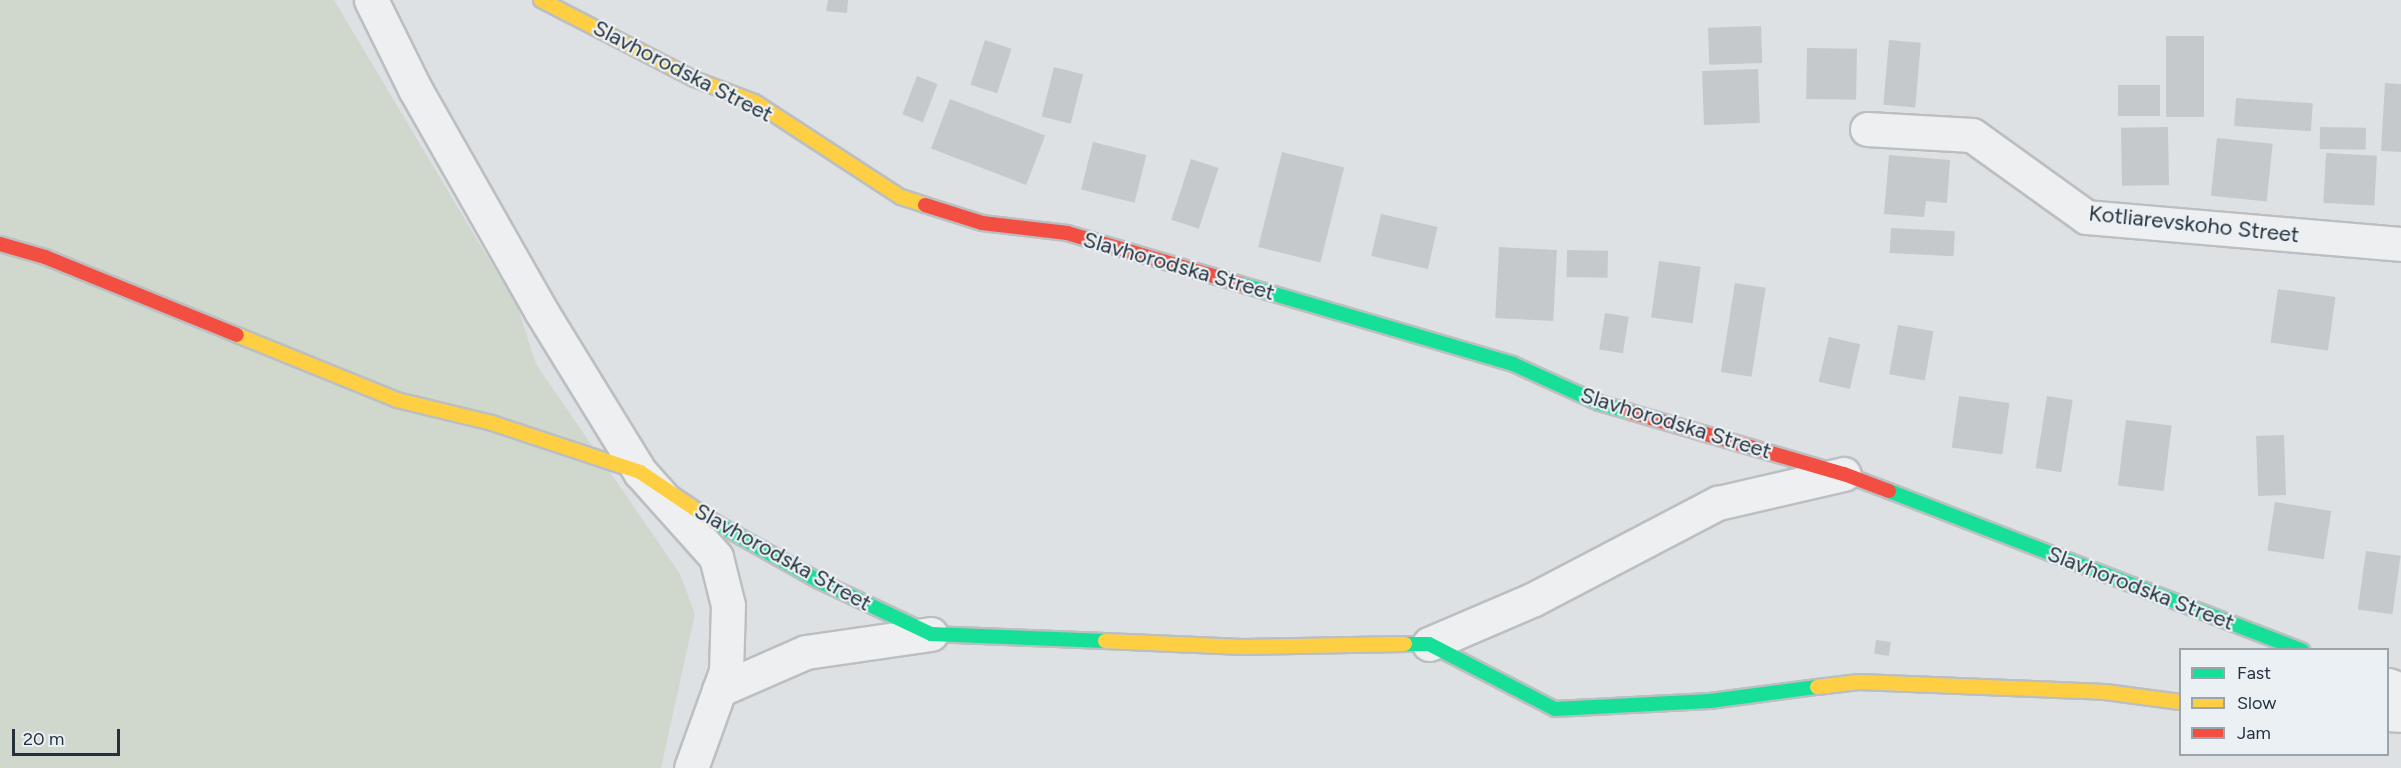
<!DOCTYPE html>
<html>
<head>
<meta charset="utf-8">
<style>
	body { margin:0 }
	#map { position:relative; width:2401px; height:768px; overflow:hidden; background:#dee1e3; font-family:Figtree,sans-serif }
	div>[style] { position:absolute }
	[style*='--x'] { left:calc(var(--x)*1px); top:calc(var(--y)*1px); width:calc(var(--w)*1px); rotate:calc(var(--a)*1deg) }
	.green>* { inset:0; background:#d0d8ce }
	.building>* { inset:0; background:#c6c9cb; transform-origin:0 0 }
	.roads { filter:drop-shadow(2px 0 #bcbfc1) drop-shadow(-2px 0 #bcbfc1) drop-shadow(0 2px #bcbfc1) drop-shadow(0 -2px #bcbfc1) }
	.street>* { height:33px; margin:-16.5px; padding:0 16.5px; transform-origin:16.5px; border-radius:16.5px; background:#edeff1 }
	.fast>* { height:14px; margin:-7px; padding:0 7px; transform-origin:7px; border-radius:7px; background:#16e098 }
	.slow>* { height:14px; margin:-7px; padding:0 7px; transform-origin:7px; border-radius:7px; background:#ffcf43 }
	.jam>* { height:14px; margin:-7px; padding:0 7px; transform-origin:7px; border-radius:7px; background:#f24e42 }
	span { translate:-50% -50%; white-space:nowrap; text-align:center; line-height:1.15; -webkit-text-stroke:4.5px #eaf0f4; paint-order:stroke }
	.street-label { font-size:22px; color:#25323d }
	.legend { position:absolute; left:2179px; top:648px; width:210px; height:108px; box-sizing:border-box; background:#eaf0f4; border:2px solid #9ba4ab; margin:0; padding:8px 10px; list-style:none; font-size:18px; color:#25323d }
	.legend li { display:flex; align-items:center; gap:12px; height:30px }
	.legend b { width:30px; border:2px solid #9ba4ab }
	.scale { position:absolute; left:12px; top:729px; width:108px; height:27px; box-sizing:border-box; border:3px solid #25323d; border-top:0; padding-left:8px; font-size:18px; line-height:21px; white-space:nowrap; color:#25323d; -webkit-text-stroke:4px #eaf0f4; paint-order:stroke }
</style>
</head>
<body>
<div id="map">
	<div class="green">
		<div style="clip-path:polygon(0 0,334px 0,518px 308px,536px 364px,680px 574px,695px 614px,661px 768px,0 768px)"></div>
	</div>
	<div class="building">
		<div style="clip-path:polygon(828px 0,848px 0,847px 13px,826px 11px)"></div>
		<div style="left:1761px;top:26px;width:37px;height:53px;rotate:88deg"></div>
		<div style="left:2166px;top:36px;width:38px;height:81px"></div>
		<div style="left:985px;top:40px;width:28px;height:47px;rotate:18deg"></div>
		<div style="left:1889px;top:40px;width:32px;height:65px;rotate:5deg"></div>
		<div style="left:1807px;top:48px;width:50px;height:51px;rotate:1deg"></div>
		<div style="left:1054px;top:67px;width:30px;height:51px;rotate:14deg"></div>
		<div style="left:1758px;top:69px;width:54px;height:56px;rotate:88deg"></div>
		<div style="left:917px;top:76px;width:22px;height:41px;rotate:21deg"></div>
		<div style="clip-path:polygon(2385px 83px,2401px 84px,2401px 152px,2381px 151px)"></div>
		<div style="left:2118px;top:85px;width:42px;height:31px"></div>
		<div style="left:2236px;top:98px;width:77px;height:28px;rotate:4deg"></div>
		<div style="left:950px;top:99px;width:102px;height:53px;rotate:21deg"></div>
		<div style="left:2168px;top:127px;width:58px;height:47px;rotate:89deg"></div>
		<div style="left:2320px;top:127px;width:46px;height:22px;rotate:1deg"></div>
		<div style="left:2217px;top:138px;width:56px;height:58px;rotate:6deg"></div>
		<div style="left:1093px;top:142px;width:55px;height:49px;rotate:14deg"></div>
		<div style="left:1282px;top:152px;width:64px;height:98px;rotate:14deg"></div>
		<div style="left:2326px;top:153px;width:51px;height:50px;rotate:3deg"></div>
		<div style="clip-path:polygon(1889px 155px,1950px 160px,1947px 203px,1926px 201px,1924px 217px,1884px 214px)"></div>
		<div style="left:1191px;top:159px;width:29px;height:64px;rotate:18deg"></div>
		<div style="left:1381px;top:214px;width:58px;height:43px;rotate:13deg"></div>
		<div style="left:1891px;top:228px;width:64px;height:25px;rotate:3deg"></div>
		<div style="left:1499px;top:247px;width:58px;height:71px;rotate:3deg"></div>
		<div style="left:1567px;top:250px;width:41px;height:27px;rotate:1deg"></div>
		<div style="left:1659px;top:261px;width:42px;height:57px;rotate:8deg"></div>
		<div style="left:1735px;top:283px;width:31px;height:90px;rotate:9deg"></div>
		<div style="left:2278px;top:289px;width:58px;height:54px;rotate:8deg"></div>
		<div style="left:1605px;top:313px;width:24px;height:37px;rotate:9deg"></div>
		<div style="left:1898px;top:325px;width:36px;height:50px;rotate:10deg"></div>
		<div style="left:1829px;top:337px;width:32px;height:46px;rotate:13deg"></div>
		<div style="left:1959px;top:396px;width:51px;height:52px;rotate:8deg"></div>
		<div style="left:2047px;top:396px;width:26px;height:73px;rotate:9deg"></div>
		<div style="left:2126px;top:420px;width:46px;height:66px;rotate:7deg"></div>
		<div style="left:2284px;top:435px;width:60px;height:28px;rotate:88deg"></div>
		<div style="left:2275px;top:502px;width:57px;height:49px;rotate:9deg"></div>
		<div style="left:2366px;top:551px;width:35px;height:59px;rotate:8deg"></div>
		<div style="left:1876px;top:640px;width:15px;height:14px;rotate:8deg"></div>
	</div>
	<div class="roads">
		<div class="street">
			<div style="--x:371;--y:0;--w:99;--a:63.7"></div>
			<div style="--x:415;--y:89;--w:255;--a:60.4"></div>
			<div style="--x:541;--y:311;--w:189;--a:58.4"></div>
			<div style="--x:640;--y:472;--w:114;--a:48.2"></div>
			<div style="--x:716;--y:557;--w:49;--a:76"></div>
			<div style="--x:728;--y:605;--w:66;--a:91.7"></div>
			<div style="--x:726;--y:671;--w:103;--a:109.8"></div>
			<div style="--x:1867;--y:129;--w:105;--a:3.3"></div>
			<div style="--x:1972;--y:135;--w:140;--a:35.7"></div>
			<div style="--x:2086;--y:217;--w:316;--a:4.9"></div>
			<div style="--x:1429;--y:644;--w:114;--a:-23.2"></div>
			<div style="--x:1534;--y:599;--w:208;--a:-27.6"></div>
			<div style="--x:1718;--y:503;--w:129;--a:-13"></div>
			<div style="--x:2388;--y:685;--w:14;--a:21"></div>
			<div style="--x:719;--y:690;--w:95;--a:-23.6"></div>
			<div style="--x:806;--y:652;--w:126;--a:-8.2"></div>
			<div style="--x:2388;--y:714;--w:13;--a:4"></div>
		</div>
		<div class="fast">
			<div style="--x:1240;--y:284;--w:284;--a:16.3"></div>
			<div style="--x:1513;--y:364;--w:94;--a:24.4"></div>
			<div style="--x:1599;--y:403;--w:32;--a:16"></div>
			<div style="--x:1889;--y:491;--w:443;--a:21.1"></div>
			<div style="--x:716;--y:523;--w:118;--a:29.4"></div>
			<div style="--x:819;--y:581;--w:124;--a:25.3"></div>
			<div style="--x:931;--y:634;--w:174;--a:2.3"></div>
			<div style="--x:1405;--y:644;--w:24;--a:0"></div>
			<div style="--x:1429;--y:644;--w:142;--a:27.3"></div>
			<div style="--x:1555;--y:709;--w:155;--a:-3"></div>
			<div style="--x:1710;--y:701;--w:108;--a:-7.5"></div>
		</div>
		<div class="slow">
			<div style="--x:541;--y:0;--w:172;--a:27.3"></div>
			<div style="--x:694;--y:79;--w:65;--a:20.7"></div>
			<div style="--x:755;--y:102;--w:174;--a:33.1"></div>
			<div style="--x:901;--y:197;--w:25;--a:18"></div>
			<div style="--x:237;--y:335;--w:173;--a:22.1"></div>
			<div style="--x:397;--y:400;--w:98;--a:13.6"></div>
			<div style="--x:492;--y:423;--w:156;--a:18.3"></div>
			<div style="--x:640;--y:472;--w:92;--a:33.9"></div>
			<div style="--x:1105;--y:641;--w:138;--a:2.5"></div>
			<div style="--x:1243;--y:647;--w:162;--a:-1.1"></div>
			<div style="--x:1817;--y:687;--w:42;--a:-6.8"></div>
			<div style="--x:1859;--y:682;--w:246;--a:2.3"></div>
			<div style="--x:2105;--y:692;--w:76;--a:7.6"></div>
		</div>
		<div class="jam">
			<div style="--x:925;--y:205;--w:60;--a:17.5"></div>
			<div style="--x:982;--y:223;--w:86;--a:6.7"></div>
			<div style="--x:1067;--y:233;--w:180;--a:16.4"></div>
			<div style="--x:0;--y:244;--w:47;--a:16.1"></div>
			<div style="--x:45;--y:257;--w:207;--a:22.1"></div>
			<div style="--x:1630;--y:412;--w:223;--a:16.2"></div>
			<div style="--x:1844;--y:474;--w:48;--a:20.7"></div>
		</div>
	</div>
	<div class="street-label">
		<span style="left:683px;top:71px;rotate:27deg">Slavhorodska Street</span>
		<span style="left:2194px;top:224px;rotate:6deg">Kotliarevskoho Street</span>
		<span style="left:1179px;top:266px;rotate:16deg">Slavhorodska Street</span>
		<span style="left:1676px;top:423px;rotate:17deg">Slavhorodska Street</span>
		<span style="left:783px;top:557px;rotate:29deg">Slavhorodska Street</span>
		<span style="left:2141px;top:588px;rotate:21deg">Slavhorodska Street</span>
	</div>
	<ul class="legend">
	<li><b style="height:8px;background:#16e098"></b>Fast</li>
	<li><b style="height:8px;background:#ffcf43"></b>Slow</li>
	<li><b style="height:8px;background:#f24e42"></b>Jam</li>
	</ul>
	<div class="scale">20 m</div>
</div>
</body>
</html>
